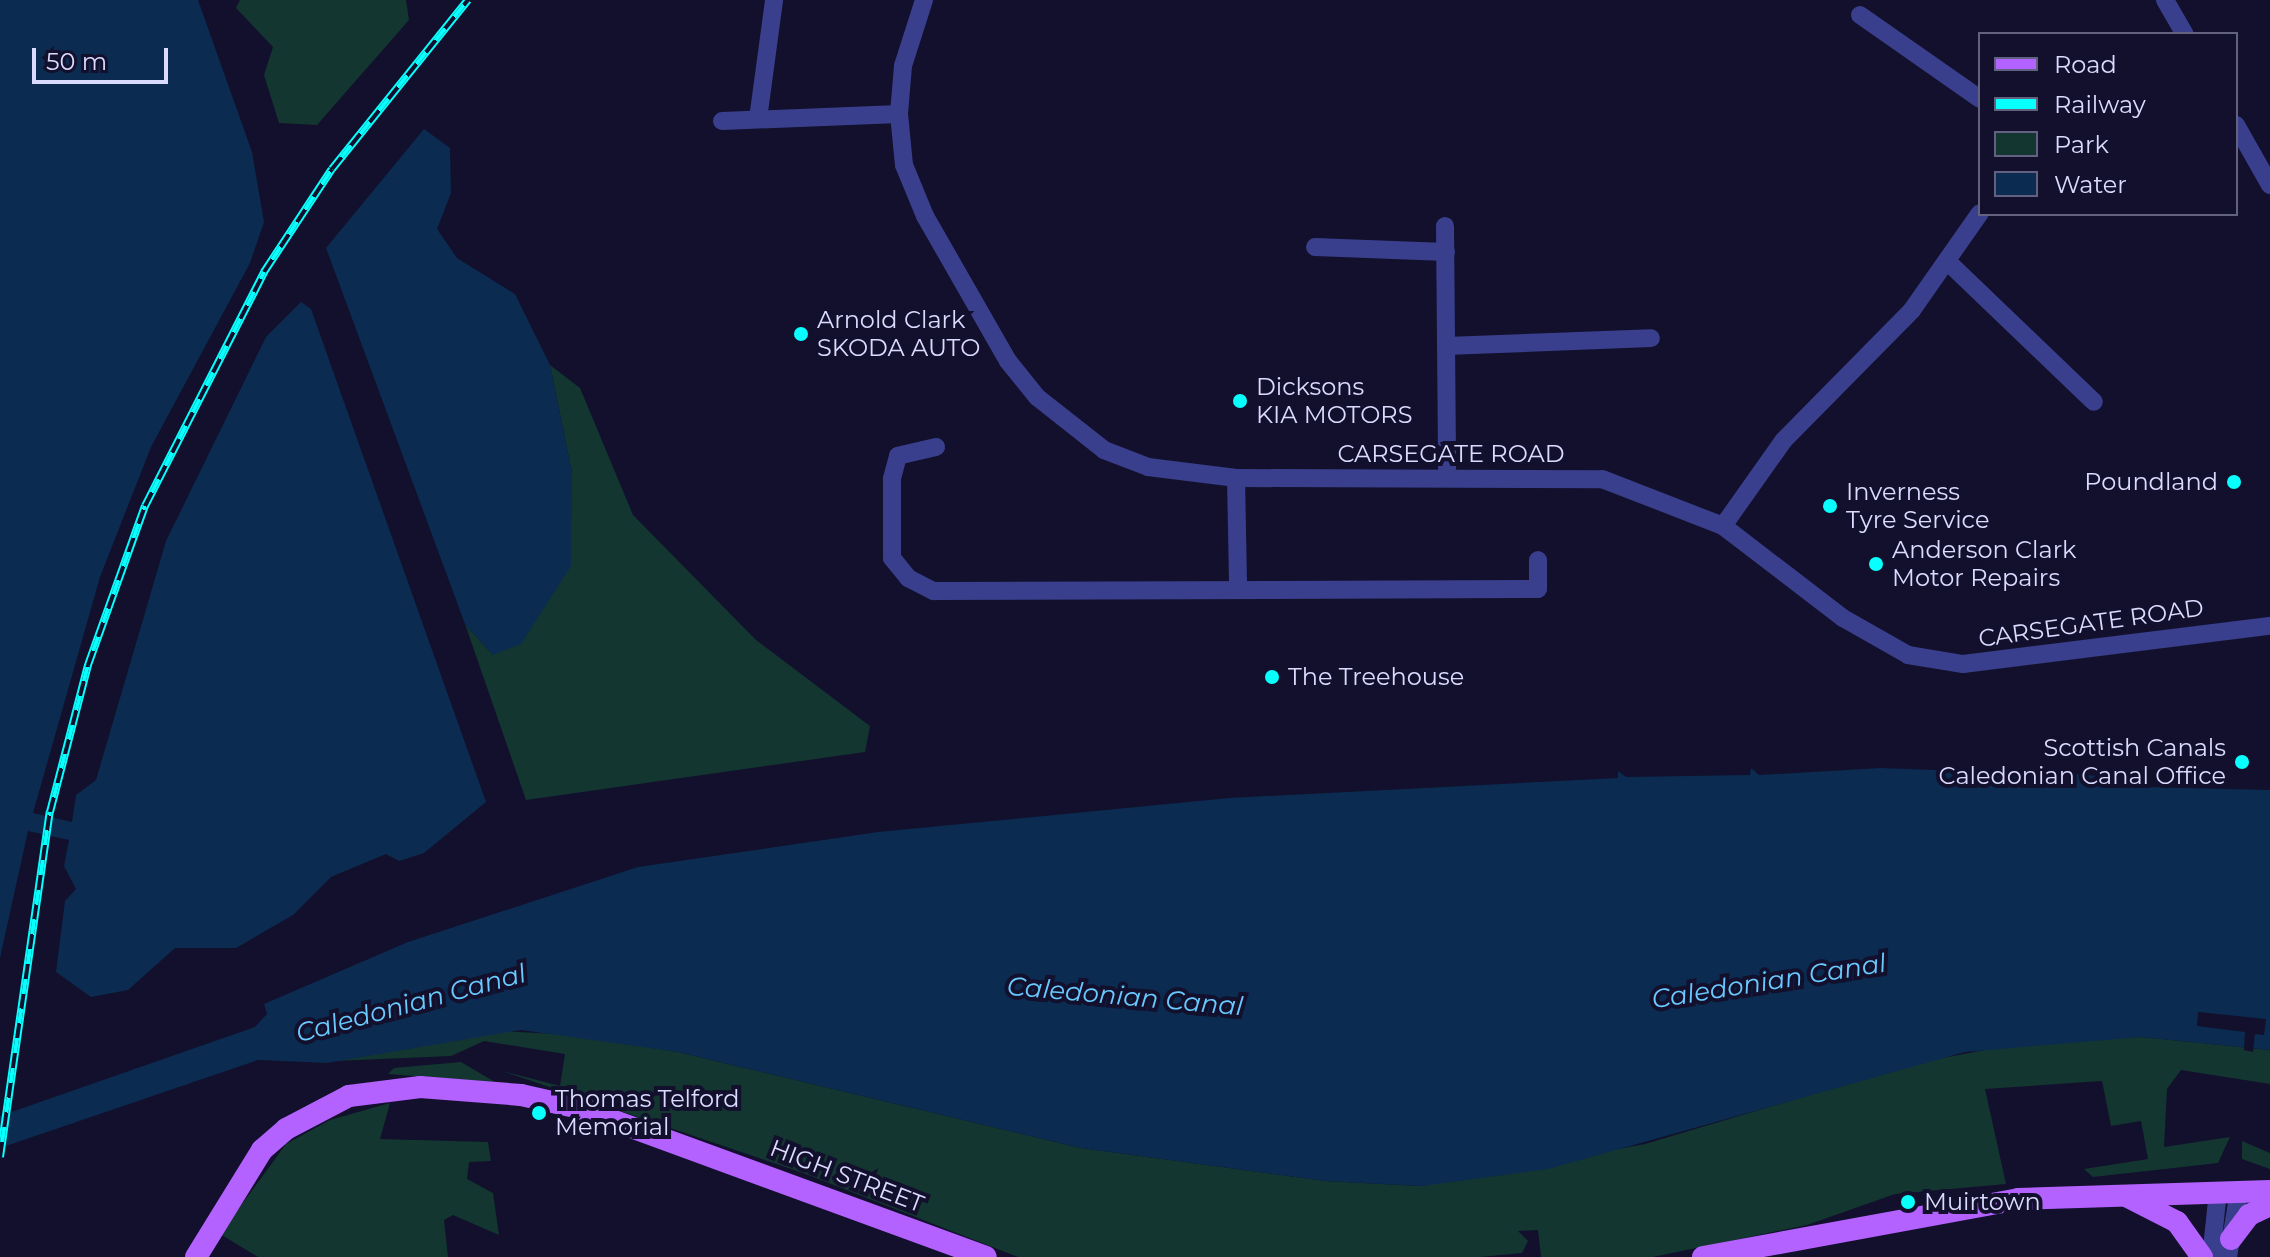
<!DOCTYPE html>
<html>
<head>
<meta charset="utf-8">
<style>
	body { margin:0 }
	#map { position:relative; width:2270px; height:1257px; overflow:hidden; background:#12102c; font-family:Montserrat,sans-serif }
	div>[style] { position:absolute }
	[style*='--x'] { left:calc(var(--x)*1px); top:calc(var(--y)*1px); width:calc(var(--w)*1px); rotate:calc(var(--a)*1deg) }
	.green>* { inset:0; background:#133631 }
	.water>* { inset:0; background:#0b2b50 }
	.pier>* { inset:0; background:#12102c }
	.minor>* { height:18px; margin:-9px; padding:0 9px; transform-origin:9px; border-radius:9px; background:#393f8c }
	.major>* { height:22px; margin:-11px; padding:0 11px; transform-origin:11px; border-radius:11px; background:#b362ff }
	.rail>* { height:8px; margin-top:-4px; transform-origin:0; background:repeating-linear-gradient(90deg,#12102c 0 15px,#07fffd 0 30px); box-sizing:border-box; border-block:2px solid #07fffd }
	.dots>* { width:22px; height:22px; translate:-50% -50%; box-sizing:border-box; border:4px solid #12102c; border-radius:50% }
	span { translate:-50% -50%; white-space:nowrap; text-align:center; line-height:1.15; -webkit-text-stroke:8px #12102c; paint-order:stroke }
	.poi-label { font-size:24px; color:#dbdbff }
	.left { translate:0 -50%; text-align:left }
	.right { translate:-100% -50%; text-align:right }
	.street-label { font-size:24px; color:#dbdbff }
	.water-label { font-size:26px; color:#69caff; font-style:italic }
	.legend { position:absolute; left:1978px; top:32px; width:260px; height:184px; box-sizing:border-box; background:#12102c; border:2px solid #626180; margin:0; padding:10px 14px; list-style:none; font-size:24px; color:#dbdbff }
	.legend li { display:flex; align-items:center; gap:16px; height:40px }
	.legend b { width:40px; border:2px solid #626180 }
	.scale { position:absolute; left:32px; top:48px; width:136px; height:36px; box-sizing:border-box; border:4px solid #dbdbff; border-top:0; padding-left:10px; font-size:24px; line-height:28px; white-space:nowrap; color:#dbdbff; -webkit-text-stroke:6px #12102c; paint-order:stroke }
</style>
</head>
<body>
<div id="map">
	<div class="green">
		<div style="clip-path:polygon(240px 0,406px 0,409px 20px,317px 125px,279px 123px,264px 75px,273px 47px,236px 8px)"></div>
		<div style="clip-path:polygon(550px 365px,580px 388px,633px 515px,756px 640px,870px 726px,865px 752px,526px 800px,465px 624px,493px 655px,572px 473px)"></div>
		<div style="clip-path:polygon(496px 1031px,577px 1035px,678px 1052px,1081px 1148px,1325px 1181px,1421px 1186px,1645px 1144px,1916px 1063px,2022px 1043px,2141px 1037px,2270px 1050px,2270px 1084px,2181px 1070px,2167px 1089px,2164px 1147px,2230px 1137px,2218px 1163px,2093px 1177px,2084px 1169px,2148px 1159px,2141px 1121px,2111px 1126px,2102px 1081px,1985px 1089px,2006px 1184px,1895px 1194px,1807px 1225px,1653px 1257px,1541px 1257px,1538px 1230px,1518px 1231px,1528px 1241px,1522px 1253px,1480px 1257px,1018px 1257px,803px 1173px,502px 1071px,560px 1086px,565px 1054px,484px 1041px,451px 1056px,334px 1061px)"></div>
		<div style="clip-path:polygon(461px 1062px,495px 1082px,388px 1074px,394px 1068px)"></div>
		<div style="clip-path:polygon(390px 1103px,380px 1139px,488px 1142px,491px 1161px,469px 1162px,467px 1179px,493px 1193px,499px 1235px,453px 1215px,444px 1220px,448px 1257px,258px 1257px,220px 1234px,286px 1144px,330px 1120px)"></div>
		<div style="clip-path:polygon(2242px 1141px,2270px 1153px,2270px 1169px,2242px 1159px)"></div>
	</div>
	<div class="water">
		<div style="clip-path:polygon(0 0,198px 0,252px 152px,264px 222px,250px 263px,151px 447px,100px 577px,33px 813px,72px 822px,76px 795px,96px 780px,166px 541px,266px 337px,301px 302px,311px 309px,486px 802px,424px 853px,399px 861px,386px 854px,331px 877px,293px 915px,236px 948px,175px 948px,128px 990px,91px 997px,56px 972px,65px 901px,76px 889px,64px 866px,69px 840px,28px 831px,0 958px)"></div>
		<div style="clip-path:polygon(424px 129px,450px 148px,451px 193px,437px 229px,457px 258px,515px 294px,550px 365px,572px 473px,571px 566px,521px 644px,493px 655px,465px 624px,326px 248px)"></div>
		<div style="clip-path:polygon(2013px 767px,2096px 776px,2101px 786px,2270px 790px,2270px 1050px,2141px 1037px,1965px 1052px,1548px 1169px,1422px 1186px,1325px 1181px,1081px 1148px,678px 1052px,521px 1030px,327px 1063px,258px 1060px,0 1148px,0 1116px,255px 1027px,267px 1014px,264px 1004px,408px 942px,638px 867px,878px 832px,1229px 798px,1618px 778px,1618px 771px,1626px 777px,1750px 775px,1751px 768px,1759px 775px,1881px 768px,2012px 773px)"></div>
	</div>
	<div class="pier">
		<div style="clip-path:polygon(2198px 1012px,2266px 1019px,2264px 1035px,2255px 1034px,2253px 1052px,2244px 1050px,2245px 1032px,2197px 1026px)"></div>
	</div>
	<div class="minor">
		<div style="--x:924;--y:0;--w:69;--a:107.7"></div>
		<div style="--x:903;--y:66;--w:48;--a:94.8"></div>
		<div style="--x:899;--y:114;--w:51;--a:84.4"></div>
		<div style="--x:904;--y:165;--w:55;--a:67.6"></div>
		<div style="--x:925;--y:216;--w:167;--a:60.2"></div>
		<div style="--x:1008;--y:361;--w:46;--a:51.1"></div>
		<div style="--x:1037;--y:397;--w:85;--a:38.3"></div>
		<div style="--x:1104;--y:450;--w:47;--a:21.1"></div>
		<div style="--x:1148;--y:467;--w:89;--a:7.1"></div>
		<div style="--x:1236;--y:478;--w:366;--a:0.2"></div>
		<div style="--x:1602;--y:479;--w:130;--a:21.2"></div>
		<div style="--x:1723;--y:526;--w:151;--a:37.5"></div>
		<div style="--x:1843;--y:618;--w:75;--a:29.6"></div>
		<div style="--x:1908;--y:655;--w:56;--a:9.3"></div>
		<div style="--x:1963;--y:664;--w:309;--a:-7.1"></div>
		<div style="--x:2165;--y:0;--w:39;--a:60"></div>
		<div style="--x:1860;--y:15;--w:146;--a:35"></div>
		<div style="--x:758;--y:119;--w:120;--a:-82.3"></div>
		<div style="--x:722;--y:121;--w:177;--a:-2.3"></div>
		<div style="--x:2236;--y:125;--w:69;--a:60.5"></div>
		<div style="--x:1445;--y:226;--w:251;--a:89.5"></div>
		<div style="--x:1315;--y:247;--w:131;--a:2.2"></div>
		<div style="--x:1948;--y:262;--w:202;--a:43.8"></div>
		<div style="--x:1446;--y:346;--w:205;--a:-2.2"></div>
		<div style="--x:936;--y:447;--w:39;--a:167"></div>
		<div style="--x:898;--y:456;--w:24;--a:105"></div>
		<div style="--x:892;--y:479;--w:79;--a:90"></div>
		<div style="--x:892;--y:558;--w:26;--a:51"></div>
		<div style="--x:908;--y:578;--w:29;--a:27"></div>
		<div style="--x:934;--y:591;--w:604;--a:-0.19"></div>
		<div style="--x:1538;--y:589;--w:29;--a:-90"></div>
		<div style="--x:1236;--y:478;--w:106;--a:88.9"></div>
		<div style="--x:1723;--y:526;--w:105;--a:-54.7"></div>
		<div style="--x:1784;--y:440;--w:182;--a:-45.4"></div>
		<div style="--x:1912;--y:310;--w:118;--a:-55"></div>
		<div style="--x:2211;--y:1257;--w:65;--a:-83.9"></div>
		<div style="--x:2228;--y:1257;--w:67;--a:-80.5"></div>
	</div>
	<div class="major">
		<div style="--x:2128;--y:1197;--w:55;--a:27"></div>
		<div style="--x:2177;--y:1222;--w:43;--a:54.5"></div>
		<div style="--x:2231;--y:1239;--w:30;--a:-53"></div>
		<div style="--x:2249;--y:1215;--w:23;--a:-25"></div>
		<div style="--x:196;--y:1257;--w:126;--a:-58.3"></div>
		<div style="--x:262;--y:1150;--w:32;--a:-41"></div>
		<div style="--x:286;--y:1129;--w:71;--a:-27.6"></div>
		<div style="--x:349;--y:1096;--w:72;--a:-7.2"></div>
		<div style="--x:420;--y:1087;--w:101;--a:4.5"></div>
		<div style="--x:521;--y:1095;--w:59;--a:12.6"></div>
		<div style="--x:579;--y:1108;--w:433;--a:20.1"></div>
		<div style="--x:1703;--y:1257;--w:320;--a:-10.4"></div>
		<div style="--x:2018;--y:1199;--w:252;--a:-1.8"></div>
	</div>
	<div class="rail">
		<div style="--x:0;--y:1157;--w:349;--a:-81.8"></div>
		<div style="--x:50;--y:812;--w:152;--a:-75.5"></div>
		<div style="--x:88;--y:665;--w:169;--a:-70.3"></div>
		<div style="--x:145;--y:506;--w:263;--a:-63"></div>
		<div style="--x:264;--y:272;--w:123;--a:-56.6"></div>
		<div style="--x:332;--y:169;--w:217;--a:-51.2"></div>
	</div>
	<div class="dots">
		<div style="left:801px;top:334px;background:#07fffd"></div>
		<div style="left:1240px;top:401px;background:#07fffd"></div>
		<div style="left:2234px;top:482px;background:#07fffd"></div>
		<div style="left:1830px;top:506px;background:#07fffd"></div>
		<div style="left:1876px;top:564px;background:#07fffd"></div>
		<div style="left:1272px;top:677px;background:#07fffd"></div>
		<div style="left:2242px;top:762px;background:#07fffd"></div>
		<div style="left:539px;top:1113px;background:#07fffd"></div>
		<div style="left:1908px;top:1202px;background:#07fffd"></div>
	</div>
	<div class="poi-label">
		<span class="left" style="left:817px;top:334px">Arnold Clark<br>SKODA AUTO</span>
		<span class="left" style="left:1256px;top:401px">Dicksons<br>KIA MOTORS</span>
		<span class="right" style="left:2218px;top:482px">Poundland</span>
		<span class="left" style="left:1846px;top:506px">Inverness<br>Tyre Service</span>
		<span class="left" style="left:1892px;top:564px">Anderson Clark<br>Motor Repairs</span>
		<span class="left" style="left:1288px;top:677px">The Treehouse</span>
		<span class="right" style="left:2226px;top:762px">Scottish Canals<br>Caledonian Canal Office</span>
		<span class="left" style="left:555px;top:1113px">Thomas Telford<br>Memorial</span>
		<span class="left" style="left:1924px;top:1202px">Muirtown</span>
	</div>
	<div class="street-label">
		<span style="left:1451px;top:454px">CARSEGATE ROAD</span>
		<span style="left:2091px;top:623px;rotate:-8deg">CARSEGATE ROAD</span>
		<span style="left:847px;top:1176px;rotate:21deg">HIGH STREET</span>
	</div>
	<div class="water-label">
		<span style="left:1769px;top:982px;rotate:-9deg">Caledonian Canal</span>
		<span style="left:1125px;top:997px;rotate:5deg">Caledonian Canal</span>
		<span style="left:411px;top:1004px;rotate:-15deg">Caledonian Canal</span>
	</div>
	<ul class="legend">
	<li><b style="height:10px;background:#b362ff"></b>Road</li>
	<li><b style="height:10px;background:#07fffd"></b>Railway</li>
	<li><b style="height:22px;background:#133631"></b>Park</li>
	<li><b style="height:22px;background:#0b2b50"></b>Water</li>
	</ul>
	<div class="scale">50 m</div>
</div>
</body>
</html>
